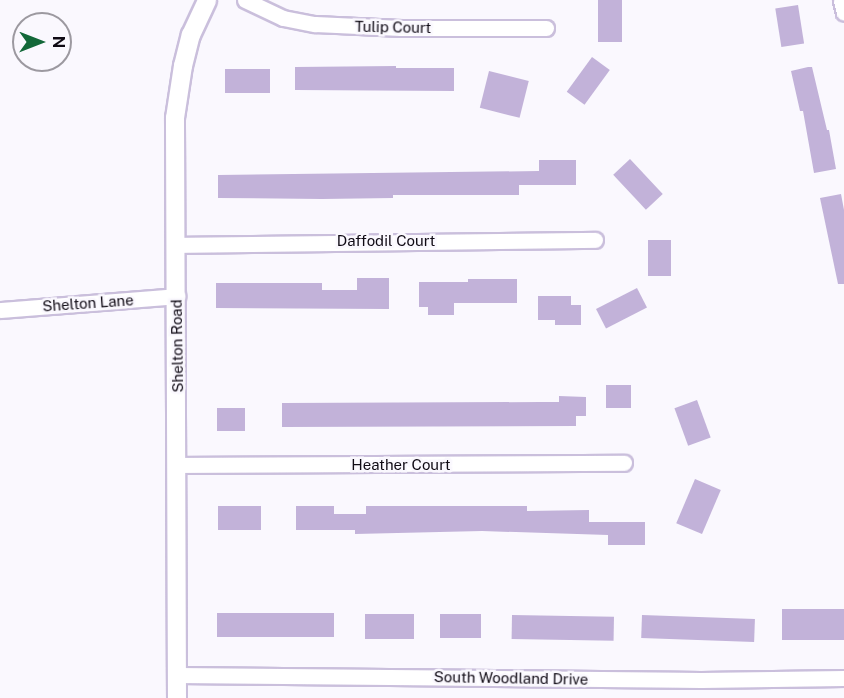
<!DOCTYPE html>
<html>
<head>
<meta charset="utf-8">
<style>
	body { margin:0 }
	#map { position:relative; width:844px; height:698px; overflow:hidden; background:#faf8fe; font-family:"Public Sans",sans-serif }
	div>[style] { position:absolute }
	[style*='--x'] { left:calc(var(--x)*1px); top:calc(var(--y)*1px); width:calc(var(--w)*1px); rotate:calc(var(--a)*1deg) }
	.building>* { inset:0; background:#c2b2d9; transform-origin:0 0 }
	.roads { filter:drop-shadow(2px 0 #cabfdc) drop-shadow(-2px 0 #cabfdc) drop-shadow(0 2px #cabfdc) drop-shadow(0 -2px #cabfdc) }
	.minor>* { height:15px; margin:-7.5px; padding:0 7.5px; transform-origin:7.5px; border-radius:7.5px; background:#fff }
	.tertiary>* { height:18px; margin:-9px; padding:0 9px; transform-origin:9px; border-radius:9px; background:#fff }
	span { translate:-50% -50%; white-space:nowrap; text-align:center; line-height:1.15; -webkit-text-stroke:5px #faf8fe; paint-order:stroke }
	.street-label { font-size:15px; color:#0f0a14 }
	.north { position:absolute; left:12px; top:12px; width:60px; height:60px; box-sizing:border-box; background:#faf8fe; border:2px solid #9c99a0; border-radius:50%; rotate:90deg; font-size:16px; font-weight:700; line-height:24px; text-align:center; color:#0f0a14 }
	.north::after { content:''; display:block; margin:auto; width:21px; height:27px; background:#136839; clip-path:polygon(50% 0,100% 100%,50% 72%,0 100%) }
</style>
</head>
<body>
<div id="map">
	<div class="building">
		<div style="left:598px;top:0;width:24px;height:42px"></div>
		<div style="left:798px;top:5px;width:39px;height:23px;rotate:81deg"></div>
		<div style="left:592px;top:57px;width:22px;height:43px;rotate:36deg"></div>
		<div style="clip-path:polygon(396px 66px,396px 68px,454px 68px,454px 91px,295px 90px,295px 67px)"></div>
		<div style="clip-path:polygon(808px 67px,812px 67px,827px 130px,829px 130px,836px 169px,814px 173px,803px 111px,800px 111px,791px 71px)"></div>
		<div style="left:225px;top:69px;width:45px;height:24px"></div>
		<div style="left:489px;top:71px;width:41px;height:38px;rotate:14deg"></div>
		<div style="left:630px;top:159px;width:48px;height:23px;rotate:47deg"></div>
		<div style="clip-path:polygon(539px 160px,576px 160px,576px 185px,519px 185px,519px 195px,393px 195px,393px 198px,322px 199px,218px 198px,218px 175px,539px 171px)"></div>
		<div style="clip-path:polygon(841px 194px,844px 210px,844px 284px,838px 284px,820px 198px)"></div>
		<div style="left:648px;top:240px;width:23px;height:36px"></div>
		<div style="clip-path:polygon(357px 278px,389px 278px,389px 309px,216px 308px,216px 283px,322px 283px,322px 290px,357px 290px)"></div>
		<div style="clip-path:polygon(468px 279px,517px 279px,517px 303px,454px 303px,454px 315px,428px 315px,428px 307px,419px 307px,419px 282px,468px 282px)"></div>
		<div style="left:637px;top:288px;width:22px;height:46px;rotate:63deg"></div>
		<div style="clip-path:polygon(538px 296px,571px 296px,571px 305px,581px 305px,581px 325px,555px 325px,555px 320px,538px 320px)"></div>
		<div style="left:606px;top:385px;width:25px;height:23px"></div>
		<div style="clip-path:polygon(559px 396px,586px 397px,586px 416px,576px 416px,576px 426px,282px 427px,282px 403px,541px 402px,559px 402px)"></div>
		<div style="left:697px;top:400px;width:40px;height:24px;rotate:70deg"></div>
		<div style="left:217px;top:408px;width:28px;height:23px"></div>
		<div style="left:695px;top:479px;width:28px;height:48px;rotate:23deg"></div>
		<div style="left:218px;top:506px;width:43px;height:24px"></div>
		<div style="clip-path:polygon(296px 506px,334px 506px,334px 514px,366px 514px,366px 506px,527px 506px,527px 511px,589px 510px,589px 522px,645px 522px,645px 545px,608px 545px,608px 535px,482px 531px,355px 534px,355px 530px,296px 530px)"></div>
		<div style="left:782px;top:609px;width:62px;height:31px"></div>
		<div style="left:217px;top:613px;width:117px;height:24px"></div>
		<div style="left:365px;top:614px;width:49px;height:25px"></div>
		<div style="left:440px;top:614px;width:41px;height:24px"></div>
		<div style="left:512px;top:615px;width:102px;height:24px;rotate:1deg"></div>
		<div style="left:642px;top:615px;width:113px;height:23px;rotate:2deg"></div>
	</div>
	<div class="roads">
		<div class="minor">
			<div style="--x:245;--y:0;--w:42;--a:25.3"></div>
			<div style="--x:283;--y:18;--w:33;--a:11"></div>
			<div style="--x:315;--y:24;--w:86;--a:2.7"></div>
			<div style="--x:401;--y:28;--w:145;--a:0"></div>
			<div style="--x:841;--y:0;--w:13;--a:77"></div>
			<div style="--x:177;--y:245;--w:418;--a:-0.7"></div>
			<div style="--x:0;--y:310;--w:178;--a:-4.5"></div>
			<div style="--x:178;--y:465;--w:446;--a:-0.3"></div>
			<div style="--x:177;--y:675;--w:524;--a:0.55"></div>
			<div style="--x:701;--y:680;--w:143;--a:-0.8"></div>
		</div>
		<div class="tertiary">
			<div style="--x:177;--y:698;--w:580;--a:-90.2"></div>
			<div style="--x:175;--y:118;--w:53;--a:-81.3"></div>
			<div style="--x:183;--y:66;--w:32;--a:-76"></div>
			<div style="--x:191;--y:35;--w:38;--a:-65"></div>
		</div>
	</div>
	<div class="street-label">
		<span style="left:393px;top:27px;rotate:1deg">Tulip Court</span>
		<span style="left:386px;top:241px">Daffodil Court</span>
		<span style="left:88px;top:303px;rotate:-4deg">Shelton Lane</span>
		<span style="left:177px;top:346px;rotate:-91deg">Shelton Road</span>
		<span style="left:401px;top:465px">Heather Court</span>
		<span style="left:511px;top:678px;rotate:1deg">South Woodland Drive</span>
	</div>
	<div class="north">N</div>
</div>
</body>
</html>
